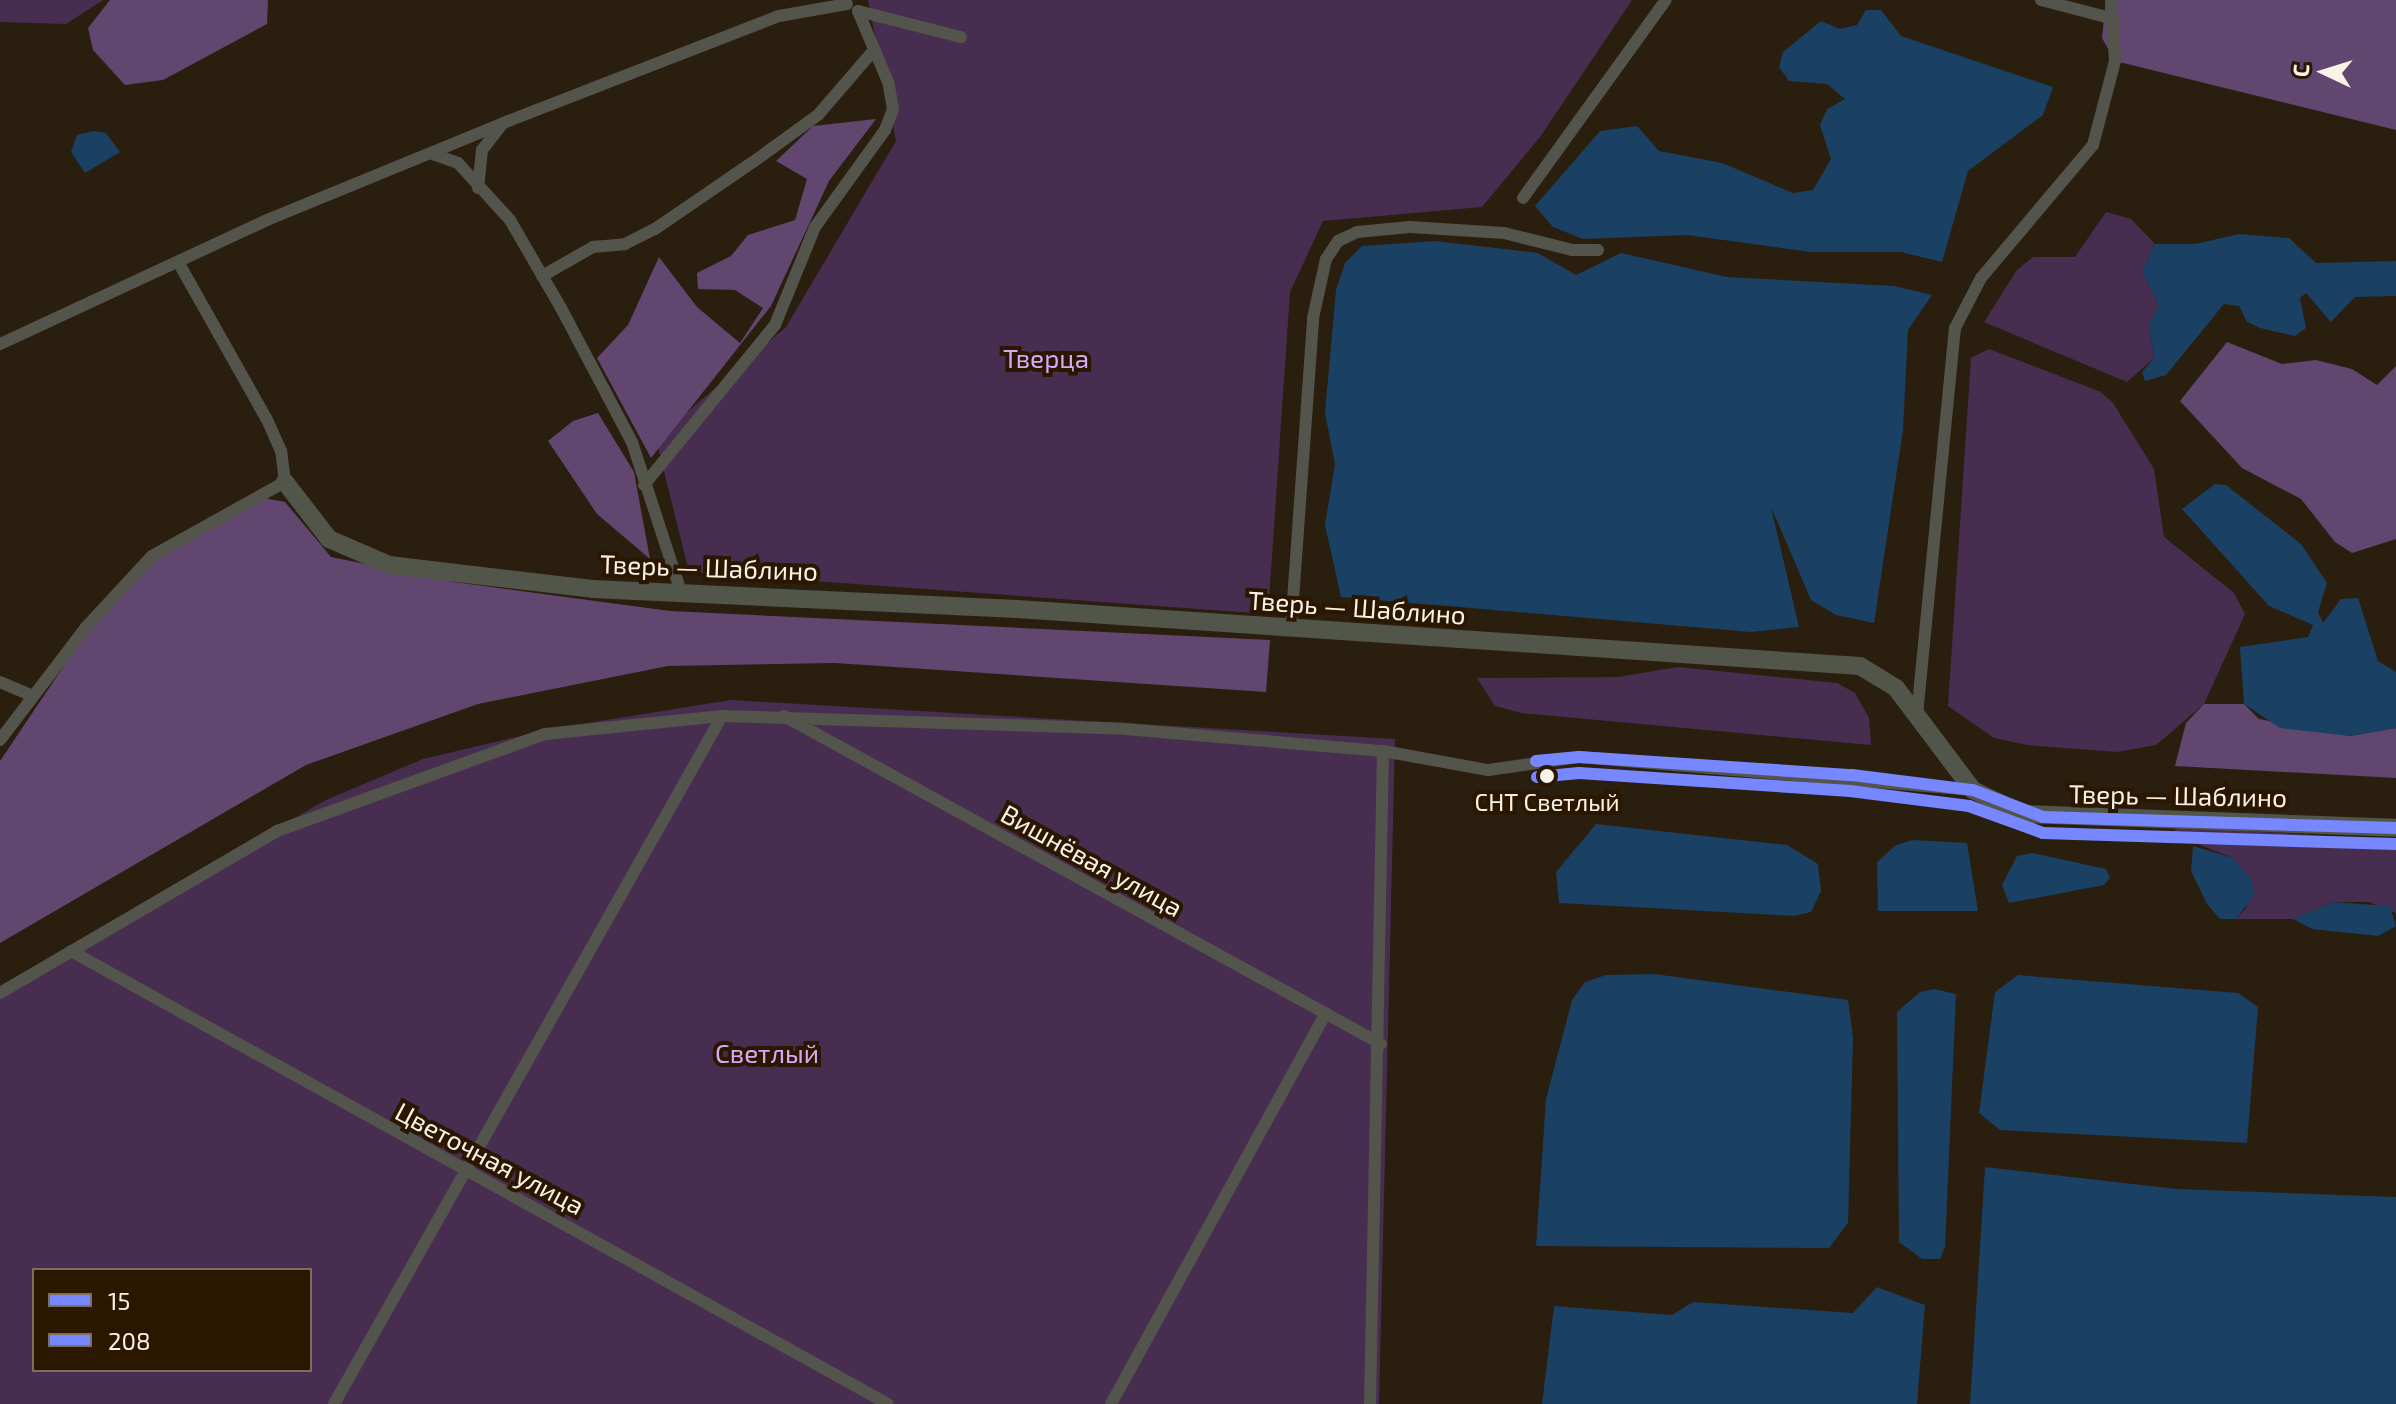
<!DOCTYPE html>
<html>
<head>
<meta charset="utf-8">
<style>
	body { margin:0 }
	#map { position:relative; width:2396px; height:1404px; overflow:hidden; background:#2a1e0e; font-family:"Exo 2",sans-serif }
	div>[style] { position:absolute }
	.green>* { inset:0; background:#472e51 }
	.forest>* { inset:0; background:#61466f }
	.water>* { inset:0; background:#1a4064 }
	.street>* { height:12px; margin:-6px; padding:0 6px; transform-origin:6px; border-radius:6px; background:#53544b }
	.secondary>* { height:18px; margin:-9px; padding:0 9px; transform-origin:9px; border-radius:9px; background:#52554a }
	.bus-1>* { height:12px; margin:-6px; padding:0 6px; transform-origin:6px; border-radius:6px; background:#7687ff }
	.bus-2>* { height:12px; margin:-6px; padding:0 6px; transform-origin:6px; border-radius:6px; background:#7687ff }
	.dots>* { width:22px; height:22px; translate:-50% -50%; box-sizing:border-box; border:4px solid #2b1600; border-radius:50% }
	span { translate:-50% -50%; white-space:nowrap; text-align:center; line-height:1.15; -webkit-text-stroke:8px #2b1600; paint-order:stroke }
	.bus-label { font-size:24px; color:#fbf2e7 }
	.park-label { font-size:26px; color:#d6a9f6 }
	.street-label { font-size:26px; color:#fbf2e7 }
	.legend { position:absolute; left:32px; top:1268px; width:280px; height:104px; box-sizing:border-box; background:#2b1600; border:2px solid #7e6e5c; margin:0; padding:10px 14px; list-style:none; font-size:24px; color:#fbf2e7 }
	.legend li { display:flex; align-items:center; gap:16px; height:40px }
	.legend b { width:40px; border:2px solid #7e6e5c }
	.north { position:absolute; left:2284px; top:32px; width:80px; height:80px; -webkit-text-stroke:6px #2b1600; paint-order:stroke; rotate:274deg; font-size:22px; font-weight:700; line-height:32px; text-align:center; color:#fbf2e7 }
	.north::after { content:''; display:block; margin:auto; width:28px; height:36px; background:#fbf2e7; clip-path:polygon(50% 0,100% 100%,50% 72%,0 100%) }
</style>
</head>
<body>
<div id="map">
	<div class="green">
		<div style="clip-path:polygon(0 0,103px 0,66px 24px,0 22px)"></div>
		<div style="clip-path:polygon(868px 0,1632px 0,1540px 137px,1482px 207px,1323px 221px,1290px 292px,1268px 614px,689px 572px,656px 439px,786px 327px,896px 141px)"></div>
		<div style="clip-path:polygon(2106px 212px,2131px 219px,2155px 244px,2142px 271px,2159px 305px,2149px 325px,2154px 358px,2127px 382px,1984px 322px,2017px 270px,2033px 257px,2075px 257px)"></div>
		<div style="clip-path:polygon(1989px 349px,2101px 392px,2113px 403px,2154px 469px,2164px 537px,2234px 593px,2245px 614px,2204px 704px,2156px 745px,2117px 752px,2027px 745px,1994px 738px,1948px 706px,1971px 358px)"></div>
		<div style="clip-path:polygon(1678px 667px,1837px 683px,1855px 693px,1869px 718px,1871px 745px,1521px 713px,1495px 706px,1477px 678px,1618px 677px)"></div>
		<div style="clip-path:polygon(evenodd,731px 700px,1395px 739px,1379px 1404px,0 1404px,0 986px,326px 800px,423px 759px,550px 729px,731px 700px,34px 1270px,310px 1270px,310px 1370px,34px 1370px,34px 1270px)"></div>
		<div style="clip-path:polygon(2180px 827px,2396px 840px,2396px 913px,2369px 902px,2333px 902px,2293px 919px,2236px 919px,2247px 907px,2233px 858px,2170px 833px)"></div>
	</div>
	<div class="forest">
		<div style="clip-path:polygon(110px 0,268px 0,267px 24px,163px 80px,125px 85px,93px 50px,88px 28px)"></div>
		<div style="clip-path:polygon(2106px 0,2396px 0,2396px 130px,2115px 61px,2102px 38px)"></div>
		<div style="clip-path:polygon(876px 119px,829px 181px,771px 306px,651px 458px,597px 358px,628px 325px,659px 257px,697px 307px,740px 343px,763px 308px,735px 290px,698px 289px,697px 273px,731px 256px,748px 235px,795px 220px,807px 179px,776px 161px,813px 126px)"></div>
		<div style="clip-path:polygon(2227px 342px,2282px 364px,2316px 360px,2352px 369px,2377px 385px,2396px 366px,2396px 539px,2352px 553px,2335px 542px,2301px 499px,2242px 468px,2180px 401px)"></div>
		<div style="clip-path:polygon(598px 413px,634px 472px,650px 559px,597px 514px,548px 441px,573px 421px)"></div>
		<div style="clip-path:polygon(264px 498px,285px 502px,331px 557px,454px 582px,670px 611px,1270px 640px,1266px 692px,835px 663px,668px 666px,478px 704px,306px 765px,0 943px,0 761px,82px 639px,149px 560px)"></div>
		<div style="clip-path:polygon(2204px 704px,2244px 704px,2259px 719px,2350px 736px,2396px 728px,2396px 778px,2175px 766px,2186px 723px)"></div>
	</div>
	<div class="water">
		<div style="clip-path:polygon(1866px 10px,1881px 10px,1901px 36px,2053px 87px,2043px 115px,1968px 171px,1942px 262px,1901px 252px,1811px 252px,1687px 235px,1583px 239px,1553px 227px,1535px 206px,1600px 131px,1637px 126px,1659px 151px,1722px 163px,1793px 193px,1813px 190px,1831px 159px,1820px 125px,1827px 109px,1845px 99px,1827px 84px,1789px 81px,1779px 67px,1783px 52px,1821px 21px,1840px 29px,1857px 25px)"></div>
		<div style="clip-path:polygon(94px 131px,106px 133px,120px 152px,85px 173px,71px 152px,77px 135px)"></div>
		<div style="clip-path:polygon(2239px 234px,2289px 238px,2316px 263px,2396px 261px,2396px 296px,2355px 297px,2331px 322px,2306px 293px,2300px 298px,2306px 328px,2295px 336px,2260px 328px,2247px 322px,2239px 306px,2224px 304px,2166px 375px,2145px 381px,2142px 372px,2154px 358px,2149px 324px,2159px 305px,2142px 271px,2155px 244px,2195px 244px)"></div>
		<div style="clip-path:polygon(1435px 241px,1538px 253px,1576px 275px,1621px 253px,1727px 277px,1894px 286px,1932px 295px,1908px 330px,1903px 430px,1874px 623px,1836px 615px,1811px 600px,1771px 507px,1799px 627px,1751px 632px,1341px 597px,1325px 525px,1335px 464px,1325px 413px,1336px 290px,1345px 263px,1362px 246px)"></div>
		<div style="clip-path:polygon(2215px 484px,2226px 485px,2301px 544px,2327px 583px,2318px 612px,2323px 623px,2341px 599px,2358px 598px,2378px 661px,2396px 672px,2396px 728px,2350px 736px,2280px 728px,2244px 704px,2240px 647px,2308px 637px,2313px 625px,2269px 606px,2182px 509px)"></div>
		<div style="clip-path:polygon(1596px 824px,1787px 845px,1818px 864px,1821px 891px,1811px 912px,1794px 916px,1559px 903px,1556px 872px)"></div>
		<div style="clip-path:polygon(1913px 840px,1967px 843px,1978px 911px,1878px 911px,1877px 862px,1896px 845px)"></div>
		<div style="clip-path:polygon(2193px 846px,2233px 858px,2251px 879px,2255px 894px,2236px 919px,2220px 919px,2207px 904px,2191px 871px)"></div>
		<div style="clip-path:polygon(2033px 853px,2106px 869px,2110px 878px,2104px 885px,2009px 903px,2002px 885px,2017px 856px)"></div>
		<div style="clip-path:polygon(2333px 902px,2390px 906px,2396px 926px,2378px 936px,2312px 929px,2293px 919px)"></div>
		<div style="clip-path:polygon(1654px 974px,1848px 1000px,1853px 1038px,1848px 1223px,1829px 1248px,1536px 1246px,1546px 1099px,1572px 1000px,1585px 982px,1606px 975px)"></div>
		<div style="clip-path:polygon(2018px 975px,2238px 993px,2258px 1007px,2247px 1143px,2000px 1130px,1979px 1113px,1995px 992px)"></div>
		<div style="clip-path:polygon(1934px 989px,1956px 994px,1945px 1247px,1940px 1259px,1922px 1259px,1899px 1242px,1897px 1012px,1920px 992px)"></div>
		<div style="clip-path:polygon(1985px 1167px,2177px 1189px,2396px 1197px,2396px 1404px,1970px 1404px)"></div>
		<div style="clip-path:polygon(1877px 1287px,1925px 1305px,1917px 1404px,1542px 1404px,1554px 1306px,1672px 1315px,1693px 1302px,1853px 1313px)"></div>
	</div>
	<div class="street">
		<div style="left:2041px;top:0;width:75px;rotate:14.6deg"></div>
		<div style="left:433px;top:154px;width:27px;rotate:20deg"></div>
		<div style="left:458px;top:163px;width:77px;rotate:47.6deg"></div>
		<div style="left:510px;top:220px;width:102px;rotate:59.9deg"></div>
		<div style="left:561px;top:308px;width:152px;rotate:62.1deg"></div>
		<div style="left:632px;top:442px;width:158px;rotate:71.9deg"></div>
		<div style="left:478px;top:188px;width:38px;rotate:-84deg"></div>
		<div style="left:482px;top:150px;width:34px;rotate:-52deg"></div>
		<div style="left:503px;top:123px;width:296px;rotate:-21.2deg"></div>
		<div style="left:779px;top:16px;width:69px;rotate:-10deg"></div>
		<div style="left:1523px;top:198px;width:244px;rotate:-54.2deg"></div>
		<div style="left:542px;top:276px;width:59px;rotate:-29.6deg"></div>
		<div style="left:593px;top:247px;width:32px;rotate:-5deg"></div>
		<div style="left:625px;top:244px;width:34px;rotate:-27deg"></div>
		<div style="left:655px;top:229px;width:119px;rotate:-34.4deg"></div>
		<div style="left:753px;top:162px;width:80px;rotate:-35.9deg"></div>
		<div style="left:818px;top:115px;width:86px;rotate:-49.3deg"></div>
		<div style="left:0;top:344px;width:294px;rotate:-24.9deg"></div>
		<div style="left:267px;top:220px;width:255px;rotate:-22.3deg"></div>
		<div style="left:644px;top:485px;width:207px;rotate:-50.7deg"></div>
		<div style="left:775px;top:325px;width:106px;rotate:-67.8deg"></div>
		<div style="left:815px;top:227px;width:120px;rotate:-54.2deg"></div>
		<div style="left:885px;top:130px;width:22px;rotate:-69deg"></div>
		<div style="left:893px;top:109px;width:27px;rotate:-100deg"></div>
		<div style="left:888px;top:82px;width:77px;rotate:-112.9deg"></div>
		<div style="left:858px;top:11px;width:106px;rotate:14.2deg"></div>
		<div style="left:1291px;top:628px;width:311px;rotate:-85.9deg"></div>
		<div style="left:1313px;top:318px;width:60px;rotate:-77.6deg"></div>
		<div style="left:1326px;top:259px;width:22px;rotate:-56deg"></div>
		<div style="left:1338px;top:241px;width:21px;rotate:-25deg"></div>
		<div style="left:1357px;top:232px;width:53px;rotate:-5.4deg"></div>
		<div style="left:1410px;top:227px;width:94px;rotate:3.7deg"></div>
		<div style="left:1504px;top:233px;width:70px;rotate:14deg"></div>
		<div style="left:1572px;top:250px;width:26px"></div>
		<div style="left:0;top:682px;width:33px;rotate:23deg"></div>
		<div style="left:1917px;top:715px;width:389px;rotate:-84.4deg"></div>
		<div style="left:1955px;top:328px;width:56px;rotate:-62.5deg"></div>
		<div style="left:1981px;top:278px;width:174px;rotate:-49.9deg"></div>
		<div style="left:2093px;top:145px;width:87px;rotate:-75.3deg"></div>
		<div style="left:2115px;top:61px;width:61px;rotate:-93.8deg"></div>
		<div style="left:784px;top:716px;width:681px;rotate:28.78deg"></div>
		<div style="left:0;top:740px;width:142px;rotate:-52.7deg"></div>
		<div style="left:86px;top:627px;width:97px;rotate:-47.1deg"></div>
		<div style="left:152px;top:556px;width:152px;rotate:-29.1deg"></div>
		<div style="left:285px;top:482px;width:31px;rotate:-97deg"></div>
		<div style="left:281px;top:451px;width:36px;rotate:-114deg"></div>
		<div style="left:266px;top:418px;width:179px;rotate:-119.4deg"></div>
		<div style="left:71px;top:951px;width:934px;rotate:29.01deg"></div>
		<div style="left:0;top:993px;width:321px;rotate:-30.3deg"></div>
		<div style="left:277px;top:831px;width:285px;rotate:-19.9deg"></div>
		<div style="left:545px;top:734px;width:178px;rotate:-5.8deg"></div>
		<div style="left:334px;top:1404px;width:790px;rotate:-60.58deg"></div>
		<div style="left:722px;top:716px;width:403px;rotate:1.8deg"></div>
		<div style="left:1125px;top:729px;width:259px;rotate:4.9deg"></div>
		<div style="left:1383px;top:751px;width:107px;rotate:10.3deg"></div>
		<div style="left:1488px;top:770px;width:92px;rotate:-8.1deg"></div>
		<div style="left:1579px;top:757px;width:395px;rotate:4.8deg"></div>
		<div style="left:1111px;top:1404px;width:446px;rotate:-61.2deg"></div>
		<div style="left:1370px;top:1404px;width:653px;rotate:-88.86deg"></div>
	</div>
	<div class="secondary">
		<div style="left:285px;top:482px;width:72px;rotate:52.3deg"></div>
		<div style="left:329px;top:539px;width:65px;rotate:23.4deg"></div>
		<div style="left:389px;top:565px;width:205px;rotate:6.7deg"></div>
		<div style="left:593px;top:589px;width:424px;rotate:2.7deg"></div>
		<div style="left:1017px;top:609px;width:845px;rotate:3.87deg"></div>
		<div style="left:1860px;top:666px;width:42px;rotate:31.4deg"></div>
		<div style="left:1896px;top:688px;width:128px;rotate:53deg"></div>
		<div style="left:1973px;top:790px;width:55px;rotate:25.6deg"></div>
		<div style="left:2023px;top:814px;width:373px;rotate:2.1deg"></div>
	</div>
	<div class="bus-1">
		<div style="left:1536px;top:761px;width:43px;rotate:-5.3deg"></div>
		<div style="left:1579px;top:757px;width:274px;rotate:3.8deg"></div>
		<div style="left:1852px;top:775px;width:122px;rotate:7.1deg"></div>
		<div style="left:1973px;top:790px;width:75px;rotate:21.1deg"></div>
		<div style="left:2043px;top:817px;width:353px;rotate:1.8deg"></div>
	</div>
	<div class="bus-2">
		<div style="left:1537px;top:777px;width:42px;rotate:-5.4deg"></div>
		<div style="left:1579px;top:773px;width:272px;rotate:3.8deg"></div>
		<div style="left:1850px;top:791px;width:120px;rotate:7.2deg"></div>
		<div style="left:1969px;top:806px;width:79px;rotate:20deg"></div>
		<div style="left:2043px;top:833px;width:353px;rotate:1.8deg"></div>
	</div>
	<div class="dots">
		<div style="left:1547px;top:776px;background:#fbf2e7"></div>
	</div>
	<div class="bus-label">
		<span style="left:1547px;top:802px">СНТ Светлый</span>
	</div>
	<div class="park-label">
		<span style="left:1046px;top:358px">Тверца</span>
		<span style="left:767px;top:1053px">Светлый</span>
	</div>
	<div class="street-label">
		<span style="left:709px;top:567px;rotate:2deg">Тверь — Шаблино</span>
		<span style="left:1357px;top:607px;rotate:4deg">Тверь — Шаблино</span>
		<span style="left:2178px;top:795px;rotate:1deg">Тверь — Шаблино</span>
		<span style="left:1092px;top:860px;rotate:29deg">Вишнёвая улица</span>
		<span style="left:490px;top:1158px;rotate:28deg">Цветочная улица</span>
	</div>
	<ul class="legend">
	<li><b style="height:10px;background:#7687ff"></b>15</li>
	<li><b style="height:10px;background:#7687ff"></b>208</li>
	</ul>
	<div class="north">С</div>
</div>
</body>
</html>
